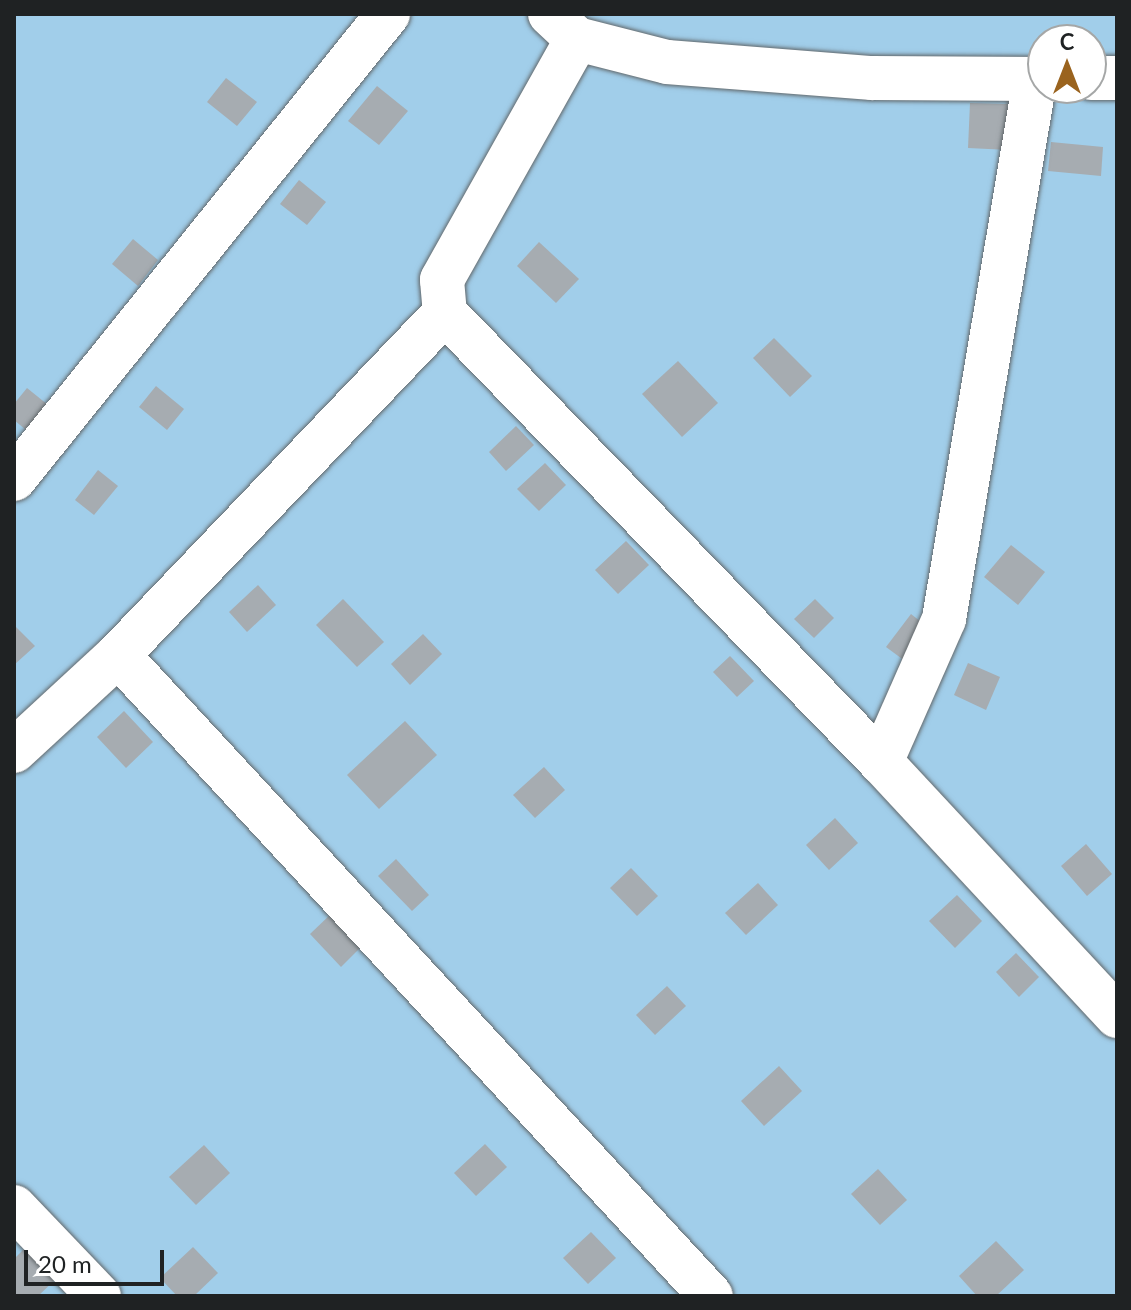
<!DOCTYPE html>
<html>
<head>
<meta charset="utf-8">
<style>
	body { margin:0 }
	#map { position:relative; width:1131px; height:1310px; overflow:hidden; background:#d9e0e4; font-family:Lato,sans-serif }
	div>[style] { position:absolute }
	.green>* { inset:0; background:#a1ceea }
	.building>* { inset:0; background:#a6acb1 }
	.roads { filter:drop-shadow(0 0 2px #62686b) drop-shadow(0 0 2px #62686b) }
	.minor>* { height:44px; margin:-22px; padding:0 22px; transform-origin:22px; border-radius:22px; background:#fff }
	span { translate:-50% -50%; white-space:nowrap; text-align:center; line-height:1.15; -webkit-text-stroke:6px #fff; paint-order:stroke }
	.frame { position:absolute; inset:0; border:16px solid #1f2223; pointer-events:none }
	.north { position:absolute; left:1027px; top:24px; width:80px; height:80px; box-sizing:border-box; background:#fff; border:2px solid #a5a7a7; border-radius:50%; rotate:0deg; font-size:22px; font-weight:700; line-height:32px; text-align:center; color:#1f2223 }
	.north::after { content:''; display:block; margin:auto; width:28px; height:36px; background:#9a631e; clip-path:polygon(50% 0,100% 100%,50% 72%,0 100%) }
	.scale { position:absolute; left:24px; top:1250px; width:140px; height:36px; box-sizing:border-box; border:4px solid #1f2223; border-top:0; padding-left:10px; font-size:24px; line-height:28px; white-space:nowrap; color:#1f2223; -webkit-text-stroke:6px #fff; paint-order:stroke }
</style>
</head>
<body>
<div id="map">
	<div class="green">
		<div style="clip-path:polygon(evenodd,14px 14px,1117px 14px,1117px 1296px,14px 1296px,14px 14px,1043px 40px,1091px 40px,1091px 88px,1043px 88px,1043px 40px)"></div>
	</div>
	<div class="building">
		<div style="clip-path:polygon(226px 78px,257px 102px,237px 126px,207px 102px)"></div>
		<div style="clip-path:polygon(377px 86px,408px 111px,379px 145px,348px 121px)"></div>
		<div style="clip-path:polygon(970px 103px,1010px 104px,1009px 150px,968px 148px)"></div>
		<div style="clip-path:polygon(1051px 142px,1103px 147px,1101px 176px,1048px 171px)"></div>
		<div style="clip-path:polygon(299px 180px,326px 202px,307px 225px,280px 204px)"></div>
		<div style="clip-path:polygon(133px 239px,158px 260px,138px 286px,112px 264px)"></div>
		<div style="clip-path:polygon(539px 242px,579px 279px,556px 303px,517px 266px)"></div>
		<div style="clip-path:polygon(774px 338px,812px 376px,790px 397px,753px 358px)"></div>
		<div style="clip-path:polygon(678px 361px,718px 403px,682px 437px,642px 394px)"></div>
		<div style="clip-path:polygon(156px 386px,184px 409px,167px 430px,139px 407px)"></div>
		<div style="clip-path:polygon(27px 388px,58px 413px,37px 439px,14px 420px,14px 404px)"></div>
		<div style="clip-path:polygon(516px 426px,534px 445px,506px 471px,489px 452px)"></div>
		<div style="clip-path:polygon(545px 463px,566px 485px,539px 511px,517px 489px)"></div>
		<div style="clip-path:polygon(98px 470px,118px 486px,94px 515px,75px 500px)"></div>
		<div style="clip-path:polygon(626px 541px,649px 565px,618px 594px,595px 570px)"></div>
		<div style="clip-path:polygon(1011px 545px,1045px 572px,1018px 605px,984px 577px)"></div>
		<div style="clip-path:polygon(258px 585px,276px 605px,247px 632px,229px 612px)"></div>
		<div style="clip-path:polygon(343px 599px,384px 642px,357px 667px,316px 625px)"></div>
		<div style="clip-path:polygon(815px 599px,834px 618px,814px 638px,794px 619px)"></div>
		<div style="clip-path:polygon(911px 614px,930px 629px,905px 661px,886px 647px)"></div>
		<div style="clip-path:polygon(14px 625px,35px 646px,14px 665px)"></div>
		<div style="clip-path:polygon(423px 634px,442px 654px,410px 685px,391px 664px)"></div>
		<div style="clip-path:polygon(730px 656px,754px 681px,737px 697px,713px 672px)"></div>
		<div style="clip-path:polygon(968px 663px,1000px 677px,986px 710px,954px 695px)"></div>
		<div style="clip-path:polygon(124px 711px,153px 742px,126px 768px,97px 737px)"></div>
		<div style="clip-path:polygon(405px 721px,437px 755px,379px 809px,347px 775px)"></div>
		<div style="clip-path:polygon(544px 767px,565px 790px,535px 818px,513px 795px)"></div>
		<div style="clip-path:polygon(835px 818px,858px 843px,829px 870px,806px 845px)"></div>
		<div style="clip-path:polygon(1086px 844px,1112px 874px,1087px 896px,1061px 866px)"></div>
		<div style="clip-path:polygon(396px 859px,429px 895px,412px 911px,378px 876px)"></div>
		<div style="clip-path:polygon(631px 868px,658px 896px,637px 916px,610px 888px)"></div>
		<div style="clip-path:polygon(758px 883px,778px 905px,746px 935px,725px 913px)"></div>
		<div style="clip-path:polygon(957px 895px,982px 921px,955px 948px,929px 921px)"></div>
		<div style="clip-path:polygon(333px 912px,364px 944px,341px 967px,310px 934px)"></div>
		<div style="clip-path:polygon(1016px 953px,1039px 977px,1019px 997px,996px 972px)"></div>
		<div style="clip-path:polygon(667px 986px,686px 1006px,655px 1035px,636px 1015px)"></div>
		<div style="clip-path:polygon(779px 1066px,802px 1091px,764px 1126px,741px 1101px)"></div>
		<div style="clip-path:polygon(485px 1144px,507px 1167px,476px 1196px,454px 1173px)"></div>
		<div style="clip-path:polygon(204px 1145px,230px 1173px,196px 1205px,169px 1177px)"></div>
		<div style="clip-path:polygon(878px 1169px,907px 1200px,880px 1225px,851px 1194px)"></div>
		<div style="clip-path:polygon(591px 1232px,616px 1258px,588px 1284px,563px 1258px)"></div>
		<div style="clip-path:polygon(996px 1241px,1024px 1270px,996px 1296px,977px 1296px,959px 1276px)"></div>
		<div style="clip-path:polygon(26px 1247px,56px 1279px,38px 1296px,14px 1296px,14px 1259px)"></div>
		<div style="clip-path:polygon(193px 1247px,218px 1273px,194px 1296px,177px 1296px,160px 1278px)"></div>
	</div>
	<div class="roads">
		<div class="minor">
			<div style="left:550px;top:14px;width:37px;rotate:43deg"></div>
			<div style="left:577px;top:39px;width:276px;rotate:119.3deg"></div>
			<div style="left:442px;top:280px;width:33px;rotate:85deg"></div>
			<div style="left:445px;top:313px;width:626px;rotate:45.84deg"></div>
			<div style="left:881px;top:762px;width:347px;rotate:47.1deg"></div>
			<div style="left:577px;top:39px;width:93px;rotate:14.3deg"></div>
			<div style="left:667px;top:62px;width:206px;rotate:4.5deg"></div>
			<div style="left:872px;top:78px;width:171px;rotate:0.3deg"></div>
			<div style="left:1091px;top:78px;width:26px"></div>
			<div style="left:14px;top:479px;width:597px;rotate:-51.19deg"></div>
			<div style="left:118px;top:655px;width:873px;rotate:47.23deg"></div>
			<div style="left:14px;top:751px;width:142px;rotate:-42.7deg"></div>
			<div style="left:118px;top:655px;width:473px;rotate:-46.3deg"></div>
			<div style="left:881px;top:762px;width:156px;rotate:-66.2deg"></div>
			<div style="left:944px;top:619px;width:548px;rotate:-80.43deg"></div>
			<div style="left:14px;top:1207px;width:123px;rotate:46.3deg"></div>
		</div>
	</div>
	<div class="frame"></div>
	<div class="north">С</div>
	<div class="scale">20 m</div>
</div>
</body>
</html>
